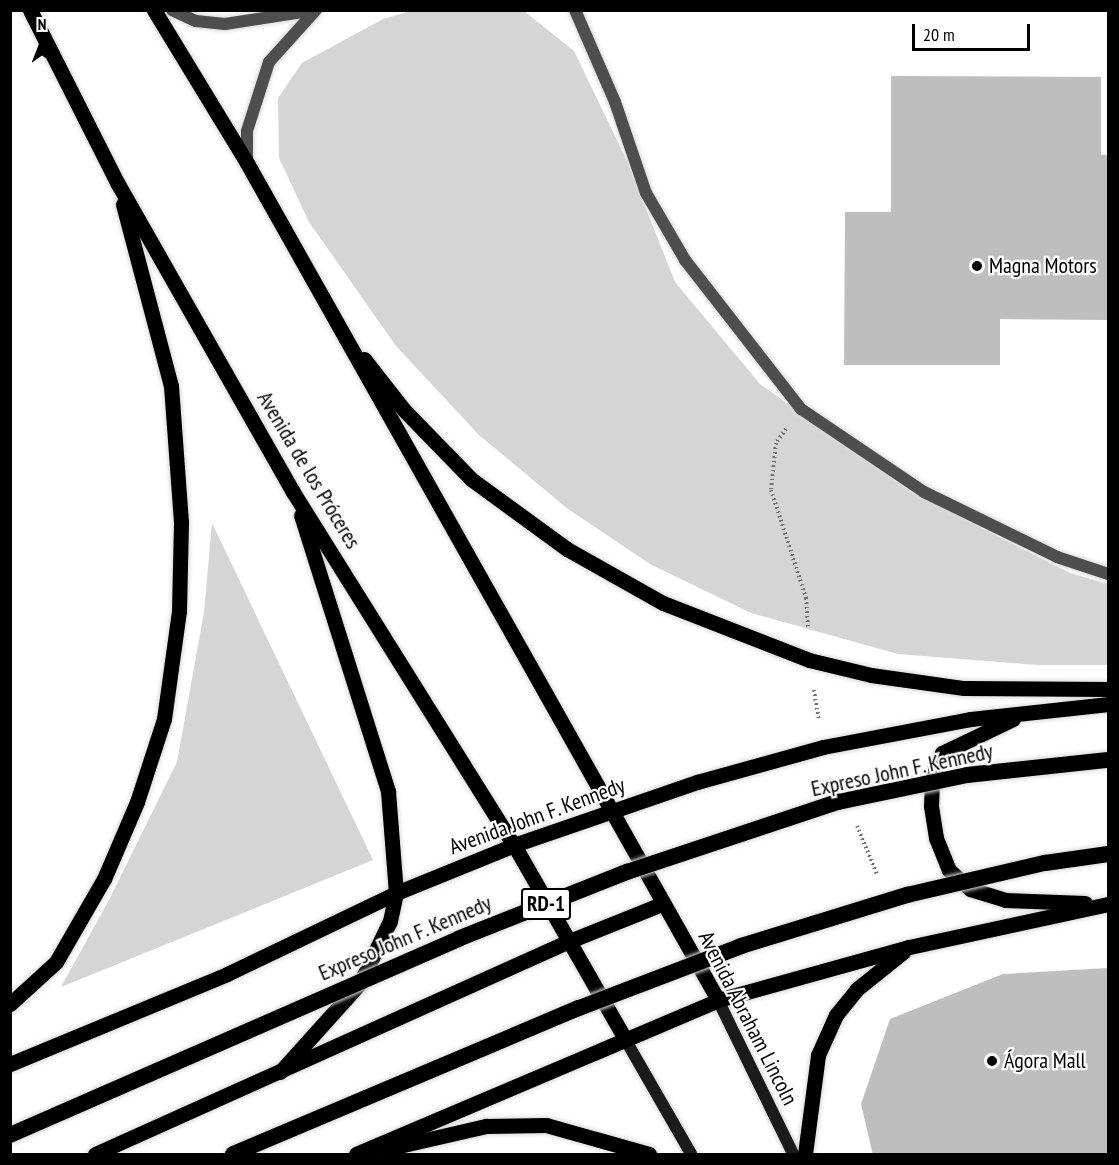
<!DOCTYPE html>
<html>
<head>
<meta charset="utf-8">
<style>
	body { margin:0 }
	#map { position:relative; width:1119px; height:1165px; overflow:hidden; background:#fff; font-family:"PT Sans Narrow",sans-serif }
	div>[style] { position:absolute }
	.green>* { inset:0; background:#d5d5d5 }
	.building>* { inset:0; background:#bebebe }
	.path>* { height:4px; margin-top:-2px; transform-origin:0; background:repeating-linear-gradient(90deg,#707070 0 1.5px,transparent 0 4.5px) }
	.roads { filter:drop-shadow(0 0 2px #dbdbdb) drop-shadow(0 0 2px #dbdbdb) }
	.minor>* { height:12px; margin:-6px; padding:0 6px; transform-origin:6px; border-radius:6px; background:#4e4e4e }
	.secondary>* { height:12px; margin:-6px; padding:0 6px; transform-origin:6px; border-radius:6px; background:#1b1b1b }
	.primary>* { height:15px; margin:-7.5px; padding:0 7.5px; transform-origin:7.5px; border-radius:7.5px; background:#000 }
	.bridges { filter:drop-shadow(0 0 2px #dbdbdb) drop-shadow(0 0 2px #dbdbdb) }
	.trunk-bridge>* { height:16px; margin:-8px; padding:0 8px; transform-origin:8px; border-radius:8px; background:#000 }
	.dots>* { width:16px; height:16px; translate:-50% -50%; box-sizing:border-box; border:3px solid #fff; border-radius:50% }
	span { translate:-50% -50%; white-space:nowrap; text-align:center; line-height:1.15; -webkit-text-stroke:4.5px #fff; paint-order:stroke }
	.shield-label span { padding:2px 4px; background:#fff; border:2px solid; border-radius:4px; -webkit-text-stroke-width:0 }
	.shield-label { font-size:21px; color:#000; font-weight:700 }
	.poi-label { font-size:22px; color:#000 }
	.left { translate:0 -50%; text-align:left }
	.street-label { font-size:22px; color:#000 }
	.frame { position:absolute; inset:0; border:12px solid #000; pointer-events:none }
	.north { position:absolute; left:12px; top:12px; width:60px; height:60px; -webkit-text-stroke:4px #fff; paint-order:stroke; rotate:0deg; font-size:16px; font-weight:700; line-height:24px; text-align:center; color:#000 }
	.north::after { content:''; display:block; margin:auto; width:21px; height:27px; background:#000; clip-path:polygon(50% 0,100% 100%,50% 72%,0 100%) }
	.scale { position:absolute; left:912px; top:24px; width:118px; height:27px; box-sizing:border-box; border:3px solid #000; border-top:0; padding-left:8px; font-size:18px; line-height:21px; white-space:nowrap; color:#000; -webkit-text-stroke:4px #fff; paint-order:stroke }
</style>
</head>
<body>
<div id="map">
	<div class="green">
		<div style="clip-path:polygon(411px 11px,524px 11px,574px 51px,627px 161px,675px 282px,760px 384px,911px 492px,1070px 573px,1108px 584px,1108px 665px,1038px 665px,898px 654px,751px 613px,650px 564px,568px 509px,479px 435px,396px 346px,309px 222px,279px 158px,278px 98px,302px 63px,383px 19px)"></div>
		<div style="clip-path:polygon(212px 523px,373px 860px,61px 987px,110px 898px,177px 762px,204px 612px)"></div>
	</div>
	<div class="building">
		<div style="clip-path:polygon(891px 76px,1101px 77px,1101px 155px,1108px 155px,1108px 320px,1000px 319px,1000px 365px,844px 365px,845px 212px,891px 212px)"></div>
		<div style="clip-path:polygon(1108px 968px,1108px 1155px,873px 1155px,861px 1104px,890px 1019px,1003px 974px)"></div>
	</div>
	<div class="path">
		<div style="left:786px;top:429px;width:17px;rotate:126deg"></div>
		<div style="left:776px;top:443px;width:47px;rotate:96.1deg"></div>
		<div style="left:771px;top:490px;width:114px;rotate:72deg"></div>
		<div style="left:806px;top:598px;width:30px;rotate:86deg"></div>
		<div style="left:814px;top:690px;width:31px;rotate:81deg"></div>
		<div style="left:857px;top:826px;width:52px;rotate:67.4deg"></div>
	</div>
	<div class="roads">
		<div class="minor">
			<div style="left:172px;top:10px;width:26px;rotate:25deg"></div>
			<div style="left:196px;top:21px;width:29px;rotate:6deg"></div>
			<div style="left:225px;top:24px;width:91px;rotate:-8.8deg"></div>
			<div style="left:575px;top:10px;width:100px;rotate:66.5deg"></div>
			<div style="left:615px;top:102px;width:96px;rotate:71.2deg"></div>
			<div style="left:646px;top:193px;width:78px;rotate:59.8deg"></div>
			<div style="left:685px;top:260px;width:189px;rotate:52.1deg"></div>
			<div style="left:801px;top:409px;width:148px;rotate:34deg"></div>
			<div style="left:924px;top:492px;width:148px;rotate:26deg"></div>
			<div style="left:1057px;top:557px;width:54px;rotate:18.4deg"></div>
			<div style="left:247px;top:163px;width:32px;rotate:-90deg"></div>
			<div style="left:247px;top:131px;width:72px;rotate:-72.3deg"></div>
			<div style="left:269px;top:62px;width:70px;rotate:-47.9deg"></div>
		</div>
		<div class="secondary">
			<div style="left:718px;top:1000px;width:171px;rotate:64deg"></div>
			<div style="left:625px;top:1039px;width:133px;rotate:60.1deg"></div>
		</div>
		<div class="primary">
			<div style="left:30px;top:10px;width:195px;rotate:63.2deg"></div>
			<div style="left:118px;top:184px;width:354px;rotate:60.4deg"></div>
			<div style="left:293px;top:492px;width:416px;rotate:58deg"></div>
			<div style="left:514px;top:845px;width:224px;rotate:60.2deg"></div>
			<div style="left:154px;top:10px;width:179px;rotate:58.7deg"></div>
			<div style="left:247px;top:163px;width:960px;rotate:60.63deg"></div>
			<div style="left:364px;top:359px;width:65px;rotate:51.9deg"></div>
			<div style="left:404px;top:410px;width:96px;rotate:45.8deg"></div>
			<div style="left:471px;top:479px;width:119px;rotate:36.1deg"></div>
			<div style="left:567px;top:549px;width:110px;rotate:29.4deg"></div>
			<div style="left:663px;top:603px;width:157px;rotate:21.3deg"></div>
			<div style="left:809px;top:660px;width:64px;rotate:13.6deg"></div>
			<div style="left:871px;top:675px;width:94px;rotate:8deg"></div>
			<div style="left:964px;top:688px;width:144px;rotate:0.4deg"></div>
			<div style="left:1013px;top:719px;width:79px;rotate:154.4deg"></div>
			<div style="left:942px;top:753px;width:28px;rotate:111deg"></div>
			<div style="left:932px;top:779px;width:27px;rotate:92deg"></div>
			<div style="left:931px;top:806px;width:32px;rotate:81deg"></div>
			<div style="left:936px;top:838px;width:35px;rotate:68deg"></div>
			<div style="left:949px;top:870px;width:28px;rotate:42deg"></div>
			<div style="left:970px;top:889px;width:37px;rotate:17deg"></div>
			<div style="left:1005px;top:900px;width:80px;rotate:2.1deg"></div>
			<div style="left:10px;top:1004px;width:62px;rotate:-42.4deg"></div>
			<div style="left:56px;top:962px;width:96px;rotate:-60deg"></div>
			<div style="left:104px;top:879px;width:84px;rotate:-66.8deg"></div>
			<div style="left:137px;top:802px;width:87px;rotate:-72deg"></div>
			<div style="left:164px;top:719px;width:109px;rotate:-82.1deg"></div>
			<div style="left:179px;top:611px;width:89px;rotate:-88.7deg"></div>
			<div style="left:181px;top:522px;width:136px;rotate:-94.2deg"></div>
			<div style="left:171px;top:386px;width:188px;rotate:-104.8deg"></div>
			<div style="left:10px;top:1064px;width:235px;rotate:-22.5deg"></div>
			<div style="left:227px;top:974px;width:187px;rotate:-25.6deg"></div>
			<div style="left:396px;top:893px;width:127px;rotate:-22.1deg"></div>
			<div style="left:514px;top:845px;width:194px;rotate:-19deg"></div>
			<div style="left:697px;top:782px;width:131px;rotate:-15.5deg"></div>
			<div style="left:823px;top:747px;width:151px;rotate:-10.7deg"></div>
			<div style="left:971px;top:719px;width:138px;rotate:-6.2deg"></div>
			<div style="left:280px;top:1072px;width:120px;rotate:-48deg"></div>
			<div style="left:360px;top:983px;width:69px;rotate:-64.2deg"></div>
			<div style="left:390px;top:921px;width:29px;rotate:-78deg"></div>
			<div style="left:396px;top:893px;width:102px;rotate:-94.5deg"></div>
			<div style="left:388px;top:791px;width:289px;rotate:-107.5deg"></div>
			<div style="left:386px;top:1149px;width:103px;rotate:-13deg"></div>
			<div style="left:486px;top:1126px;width:60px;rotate:-1deg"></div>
			<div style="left:546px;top:1125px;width:107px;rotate:15.7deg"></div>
			<div style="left:95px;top:1154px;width:517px;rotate:-24.19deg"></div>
			<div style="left:567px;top:942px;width:102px;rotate:-21.8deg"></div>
			<div style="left:356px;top:1154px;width:393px;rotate:-23deg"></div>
			<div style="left:718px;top:1000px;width:198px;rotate:-15.5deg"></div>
			<div style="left:909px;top:947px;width:204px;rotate:-12.2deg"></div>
			<div style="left:805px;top:1154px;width:100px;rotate:-82.5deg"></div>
			<div style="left:818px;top:1055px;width:44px;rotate:-65.8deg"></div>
			<div style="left:836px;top:1015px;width:33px;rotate:-51deg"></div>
			<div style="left:857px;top:989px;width:59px;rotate:-38.8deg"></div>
		</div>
	</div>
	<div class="bridges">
		<div class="trunk-bridge">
			<div style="left:10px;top:1135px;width:491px;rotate:-23.6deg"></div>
			<div style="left:460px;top:938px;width:180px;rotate:-21.6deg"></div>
			<div style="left:627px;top:872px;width:222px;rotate:-18.4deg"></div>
			<div style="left:838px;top:802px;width:132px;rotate:-11.8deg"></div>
			<div style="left:967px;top:775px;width:142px;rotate:-6.1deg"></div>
			<div style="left:233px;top:1154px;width:376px;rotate:-22.9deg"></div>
			<div style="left:579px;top:1008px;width:173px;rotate:-20.9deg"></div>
			<div style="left:741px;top:946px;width:174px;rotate:-17.1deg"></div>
			<div style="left:907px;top:895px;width:142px;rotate:-13.1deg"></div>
			<div style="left:1045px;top:863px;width:64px;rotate:-8.1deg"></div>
		</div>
	</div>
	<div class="dots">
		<div style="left:977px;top:266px;background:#000"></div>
		<div style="left:992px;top:1061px;background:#000"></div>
	</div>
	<div class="shield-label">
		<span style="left:546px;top:904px">RD-1</span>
	</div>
	<div class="poi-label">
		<span class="left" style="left:989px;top:266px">Magna Motors</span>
		<span class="left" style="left:1004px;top:1061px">Ágora Mall</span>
	</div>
	<div class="street-label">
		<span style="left:309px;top:470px;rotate:59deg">Avenida de los Próceres</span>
		<span style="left:902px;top:770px;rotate:-12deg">Expreso John F. Kennedy</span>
		<span style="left:537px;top:816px;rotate:-20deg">Avenida John F. Kennedy</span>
		<span style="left:405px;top:938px;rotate:-23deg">Expreso John F. Kennedy</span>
		<span style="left:748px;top:1018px;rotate:63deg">Avenida Abraham Lincoln</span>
	</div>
	<div class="frame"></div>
	<div class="north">N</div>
	<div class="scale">20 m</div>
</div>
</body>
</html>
